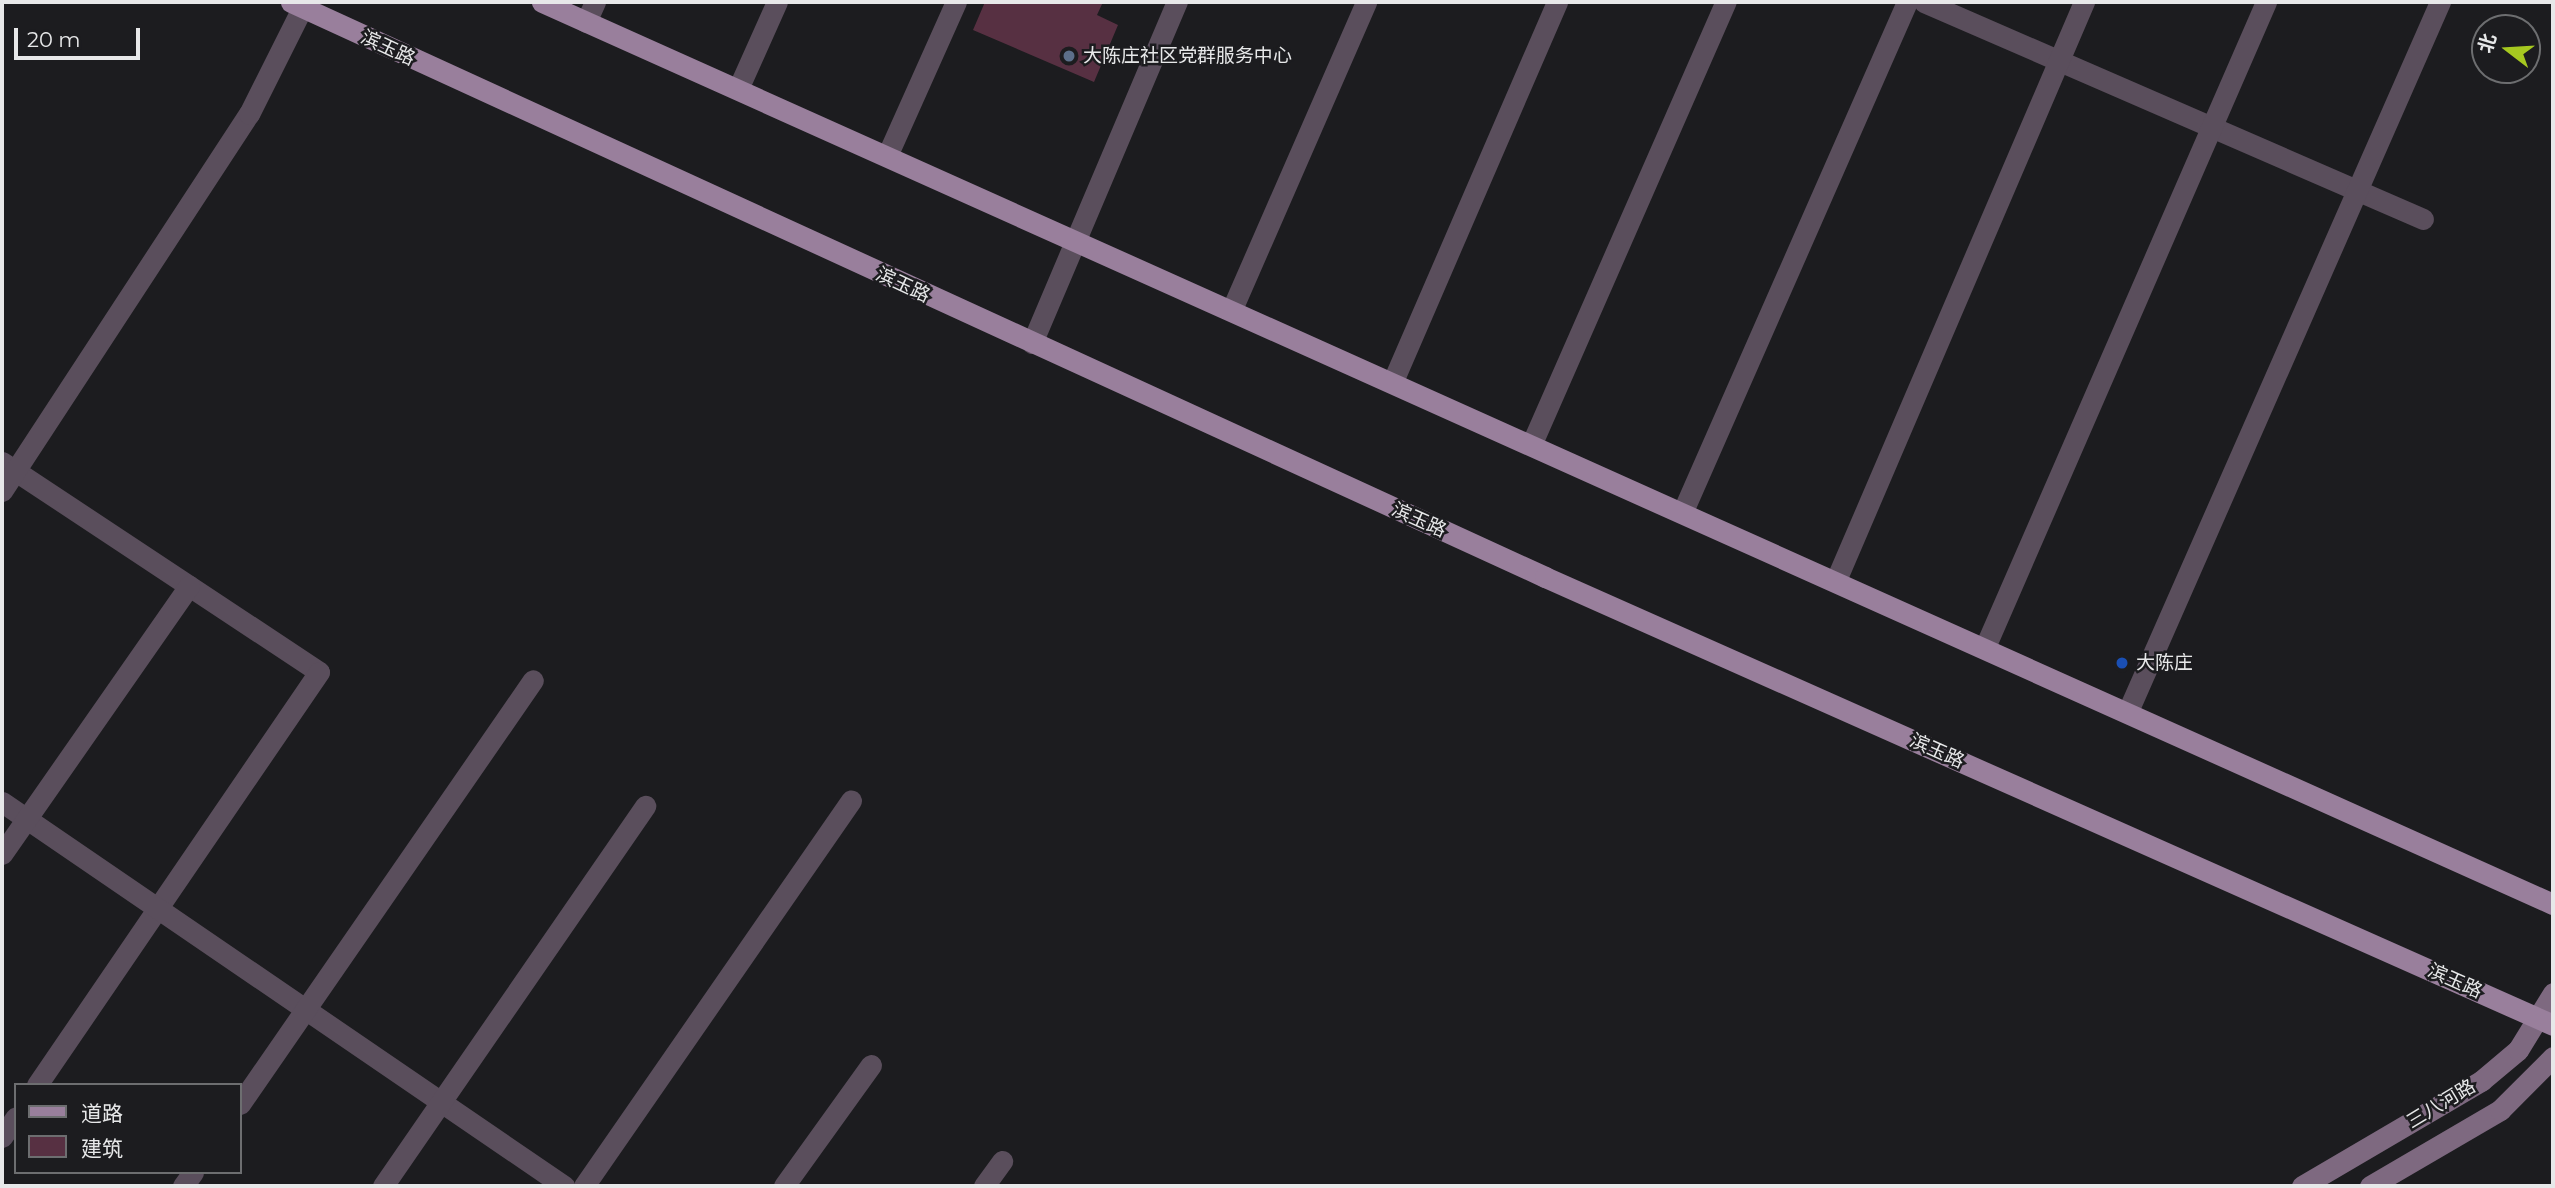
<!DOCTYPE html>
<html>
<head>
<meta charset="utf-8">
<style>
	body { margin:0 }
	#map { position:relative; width:2555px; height:1188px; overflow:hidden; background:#1c1c1f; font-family:Montserrat,"Noto Sans SC",sans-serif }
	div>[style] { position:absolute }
	.building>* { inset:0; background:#573042 }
	.street>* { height:21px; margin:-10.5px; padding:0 10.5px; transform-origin:10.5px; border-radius:10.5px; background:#5a4e5c }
	.secondary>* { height:21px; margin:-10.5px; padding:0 10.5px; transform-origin:10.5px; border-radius:10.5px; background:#7e6980 }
	.primary>* { height:21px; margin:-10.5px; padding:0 10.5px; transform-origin:10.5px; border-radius:10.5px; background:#997f9c }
	.dots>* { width:19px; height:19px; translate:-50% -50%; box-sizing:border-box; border:4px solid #1c1c1f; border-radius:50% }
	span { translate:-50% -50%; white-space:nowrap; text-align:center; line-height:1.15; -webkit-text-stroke:5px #1c1c1f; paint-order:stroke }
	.street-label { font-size:19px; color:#e7e8e9 }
	.poi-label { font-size:19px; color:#e7e8e9 }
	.left { translate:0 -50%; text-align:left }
	.frame { position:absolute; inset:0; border:4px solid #e7e8e9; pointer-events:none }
	.legend { position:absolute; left:14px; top:1083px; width:228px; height:91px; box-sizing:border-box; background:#1c1c1f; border:2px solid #6d6e70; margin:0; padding:9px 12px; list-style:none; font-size:21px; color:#e7e8e9 }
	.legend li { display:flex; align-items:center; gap:14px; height:35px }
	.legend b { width:35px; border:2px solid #6d6e70 }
	.north { position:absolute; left:2471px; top:14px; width:70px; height:70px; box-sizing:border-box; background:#1c1c1f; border:2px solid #6d6e70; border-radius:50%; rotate:287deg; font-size:19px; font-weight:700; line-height:28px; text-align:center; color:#e7e8e9 }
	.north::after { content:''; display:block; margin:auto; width:24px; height:32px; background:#a6c820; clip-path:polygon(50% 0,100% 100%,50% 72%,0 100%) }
	.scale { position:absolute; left:14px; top:28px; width:126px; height:32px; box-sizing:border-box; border:4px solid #e7e8e9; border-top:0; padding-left:9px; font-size:21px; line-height:24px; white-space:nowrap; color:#e7e8e9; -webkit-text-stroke:5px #1c1c1f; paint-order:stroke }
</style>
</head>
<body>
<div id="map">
	<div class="building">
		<div style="clip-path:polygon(985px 2px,1103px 2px,1097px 15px,1118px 25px,1094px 82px,973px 30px)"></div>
	</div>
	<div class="street">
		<div style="left:1924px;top:2px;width:544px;rotate:23.5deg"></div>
		<div style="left:586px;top:22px;width:22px;rotate:-66deg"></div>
		<div style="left:738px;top:89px;width:95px;rotate:-65.9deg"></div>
		<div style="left:887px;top:156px;width:169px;rotate:-65.9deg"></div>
		<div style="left:1232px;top:309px;width:335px;rotate:-66.4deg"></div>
		<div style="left:1032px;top:343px;width:371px;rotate:-67deg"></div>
		<div style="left:1393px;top:381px;width:413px;rotate:-66.6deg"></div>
		<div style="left:1532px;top:443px;width:482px;rotate:-66.3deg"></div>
		<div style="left:2px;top:462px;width:380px;rotate:33.5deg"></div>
		<div style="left:319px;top:672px;width:500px;rotate:124.33deg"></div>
		<div style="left:2px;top:491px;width:451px;rotate:-56.8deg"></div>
		<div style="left:249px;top:114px;width:125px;rotate:-63.4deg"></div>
		<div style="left:1683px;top:511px;width:556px;rotate:-66.25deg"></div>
		<div style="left:1836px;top:580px;width:629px;rotate:-66.78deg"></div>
		<div style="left:1985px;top:647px;width:704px;rotate:-66.46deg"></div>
		<div style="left:2128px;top:711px;width:775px;rotate:-66.25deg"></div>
		<div style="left:2px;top:802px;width:681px;rotate:34.34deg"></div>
		<div style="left:2px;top:854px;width:327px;rotate:-55.1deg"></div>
		<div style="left:240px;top:1104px;width:515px;rotate:-55.35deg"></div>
		<div style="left:2px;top:1137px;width:24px;rotate:-55deg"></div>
		<div style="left:183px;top:1186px;width:17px;rotate:-54deg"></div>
		<div style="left:383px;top:1186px;width:462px;rotate:-55.4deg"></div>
		<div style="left:584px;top:1186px;width:469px;rotate:-55.3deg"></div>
		<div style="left:784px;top:1186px;width:149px;rotate:-54.3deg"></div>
		<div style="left:984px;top:1186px;width:31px;rotate:-54deg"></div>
	</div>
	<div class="secondary">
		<div style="left:2302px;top:1186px;width:208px;rotate:-30.4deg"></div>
		<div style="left:2481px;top:1081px;width:48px;rotate:-40deg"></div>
		<div style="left:2518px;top:1050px;width:67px;rotate:-58.4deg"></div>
		<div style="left:2370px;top:1186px;width:151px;rotate:-30.3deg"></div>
		<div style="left:2500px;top:1110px;width:75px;rotate:-45deg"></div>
	</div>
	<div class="primary">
		<div style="left:291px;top:2px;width:1380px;rotate:24.63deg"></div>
		<div style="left:1545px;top:577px;width:1103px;rotate:23.96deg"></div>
		<div style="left:542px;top:2px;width:2204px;rotate:24.16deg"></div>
	</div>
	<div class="dots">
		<div style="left:1069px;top:56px;background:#5c6f8a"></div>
		<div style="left:2122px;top:663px;background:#1a4fb4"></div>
	</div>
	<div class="street-label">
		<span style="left:388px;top:48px;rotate:25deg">滨玉路</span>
		<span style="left:903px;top:285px;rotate:25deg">滨玉路</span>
		<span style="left:1419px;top:520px;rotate:24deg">滨玉路</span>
		<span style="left:1937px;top:751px;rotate:24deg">滨玉路</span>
		<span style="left:2455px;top:981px;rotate:24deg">滨玉路</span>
		<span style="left:2441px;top:1104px;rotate:-31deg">三八河路</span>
	</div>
	<div class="poi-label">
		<span class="left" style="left:1083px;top:56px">大陈庄社区党群服务中心</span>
		<span class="left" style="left:2136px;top:663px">大陈庄</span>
	</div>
	<div class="frame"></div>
	<ul class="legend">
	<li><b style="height:9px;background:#997f9c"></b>道路</li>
	<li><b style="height:19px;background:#573042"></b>建筑</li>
	</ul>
	<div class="north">北</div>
	<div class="scale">20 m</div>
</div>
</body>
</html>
